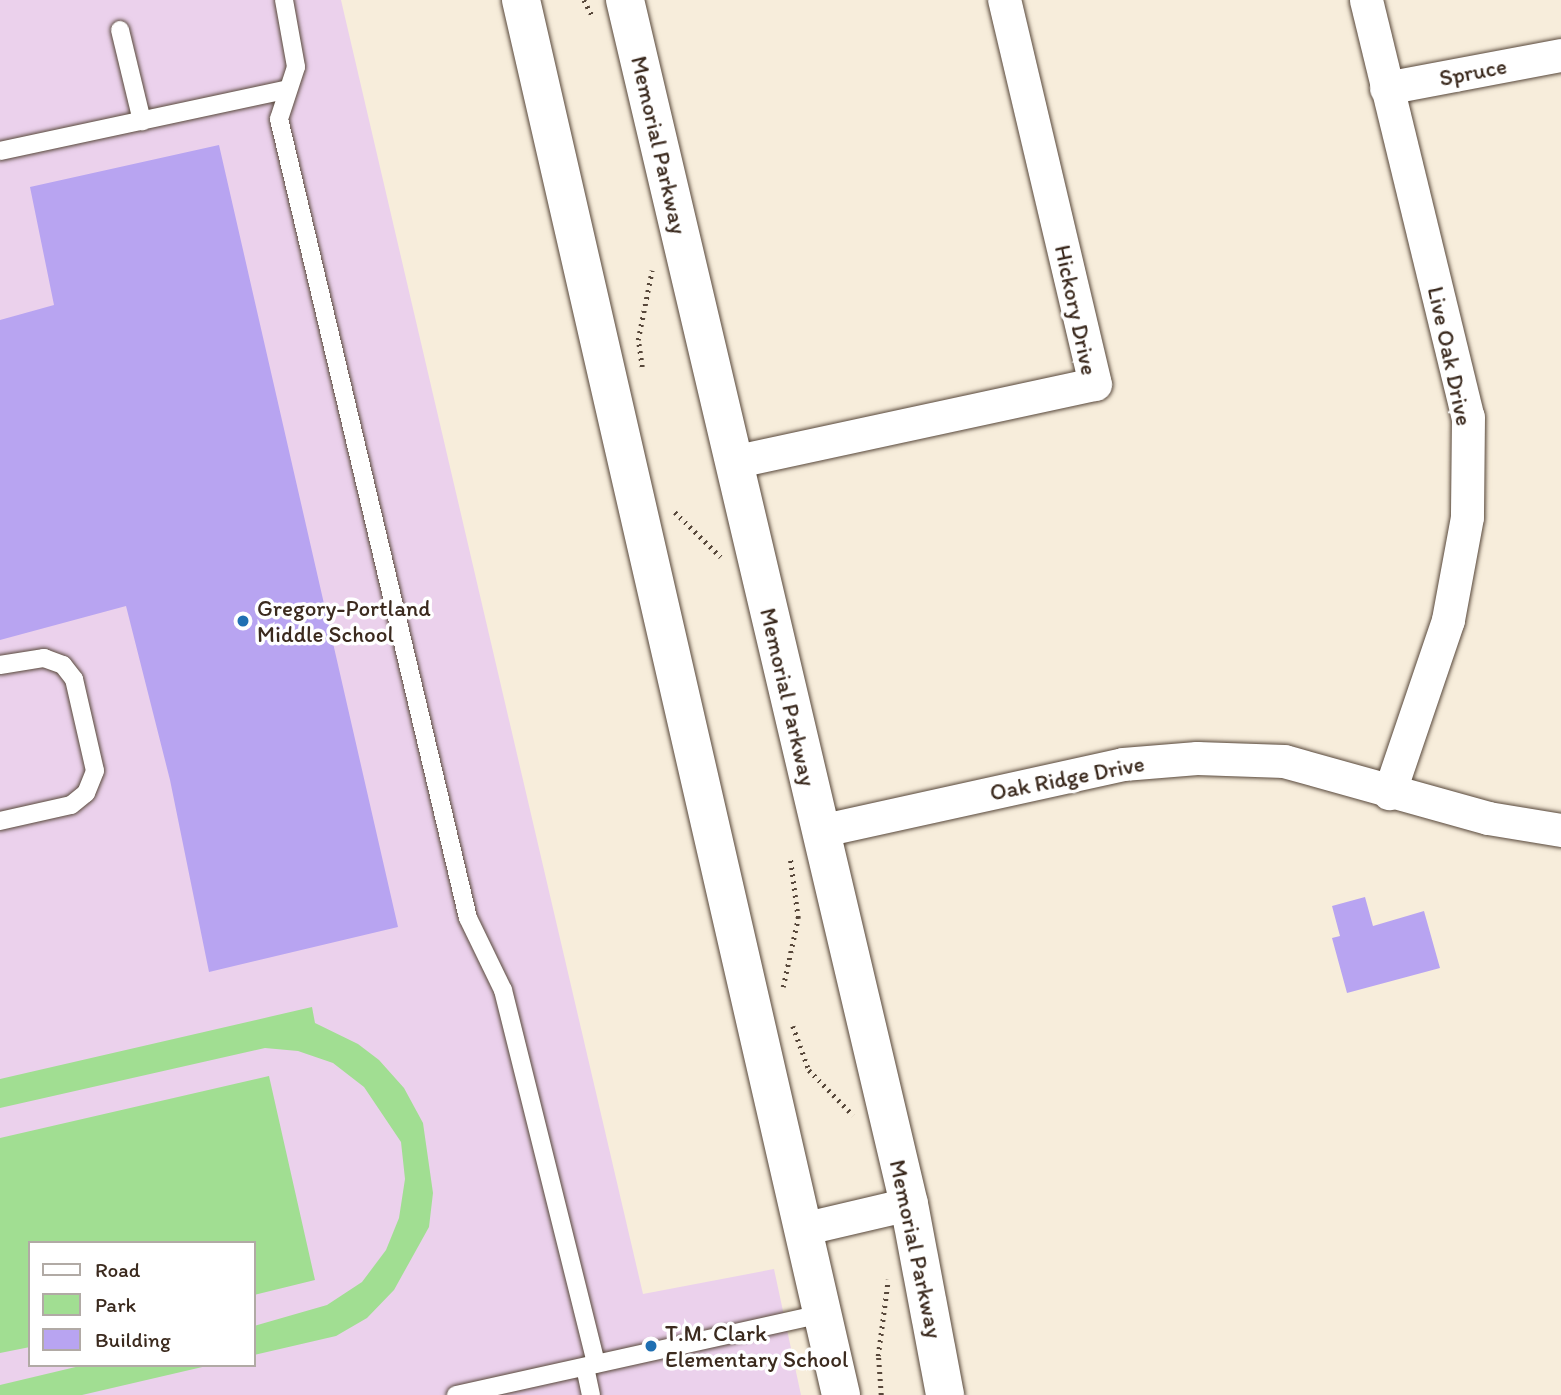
<!DOCTYPE html>
<html>
<head>
<meta charset="utf-8">
<style>
	body { margin:0 }
	#map { position:relative; width:1561px; height:1395px; overflow:hidden; background:#f7eddb; font-family:Itim,sans-serif }
	div>[style] { position:absolute }
	.built>* { inset:0; background:#ebd1ec }
	.green>* { inset:0; background:#a1de92 }
	.building>* { inset:0; background:#b8a4f1 }
	.path>* { height:4.5px; margin-top:-2.25px; transform-origin:0; background:repeating-linear-gradient(90deg,#57473a 0 2px,transparent 0 7px) }
	.roads { filter:drop-shadow(0 0 2px #57473a) drop-shadow(0 0 2px #57473a) }
	.lane>* { height:18px; margin:-9px; padding:0 9px; transform-origin:9px; border-radius:9px; background:#fff }
	.street>* { height:33px; margin:-16.5px; padding:0 16.5px; transform-origin:16.5px; border-radius:16.5px; background:#fff }
	.secondary>* { height:38px; margin:-19px; padding:0 19px; transform-origin:19px; border-radius:19px; background:#fff }
	.dots>* { width:19px; height:19px; translate:-50% -50%; box-sizing:border-box; border:4px solid #fff; border-radius:50% }
	span { translate:-50% -50%; white-space:nowrap; text-align:center; line-height:1.15; -webkit-text-stroke:7px #fff; paint-order:stroke }
	.street-label { font-size:23px; color:#3b2a1e }
	.poi-label { font-size:23px; color:#3b2a1e }
	.left { translate:0 -50%; text-align:left }
	.legend { position:absolute; left:28px; top:1241px; width:228px; height:126px; box-sizing:border-box; background:#fff; border:2px solid #b1aaa5; margin:0; padding:9px 12px; list-style:none; font-size:21px; color:#3b2a1e }
	.legend li { display:flex; align-items:center; gap:14px; height:35px }
	.legend b { width:35px; border:2px solid #b1aaa5 }
</style>
</head>
<body>
<div id="map">
	<div class="built">
		<div style="clip-path:polygon(evenodd,0 0,341px 0,643px 1294px,774px 1269px,801px 1395px,0 1395px,0 0,30px 1243px,254px 1243px,254px 1365px,30px 1365px,30px 1243px)"></div>
	</div>
	<div class="green">
		<div style="clip-path:polygon(312px 1007px,315px 1023px,358px 1044px,379px 1060px,404px 1088px,423px 1123px,433px 1193px,429px 1227px,394px 1290px,367px 1318px,336px 1336px,254px 1355px,254px 1326px,327px 1305px,362px 1282px,386px 1250px,399px 1218px,405px 1179px,401px 1142px,364px 1087px,333px 1063px,298px 1051px,265px 1048px,0 1108px,0 1079px)"></div>
		<div style="clip-path:polygon(269px 1076px,315px 1280px,254px 1295px,254px 1243px,30px 1243px,30px 1347px,0 1353px,0 1138px)"></div>
		<div style="clip-path:polygon(84px 1365px,211px 1365px,82px 1395px,0 1395px,0 1385px)"></div>
	</div>
	<div class="building">
		<div style="clip-path:polygon(219px 145px,398px 927px,209px 972px,170px 780px,126px 606px,0 640px,0 320px,54px 305px,30px 187px)"></div>
		<div style="clip-path:polygon(1365px 897px,1373px 926px,1424px 911px,1440px 968px,1347px 993px,1332px 938px,1340px 936px,1332px 906px)"></div>
	</div>
	<div class="path">
		<div style="left:584px;top:0;width:17px;rotate:62deg"></div>
		<div style="left:642px;top:367px;width:27px;rotate:-98deg"></div>
		<div style="left:638px;top:340px;width:71px;rotate:-78.7deg"></div>
		<div style="left:675px;top:512px;width:64px;rotate:44.4deg"></div>
		<div style="left:783px;top:987px;width:71px;rotate:-77.7deg"></div>
		<div style="left:798px;top:918px;width:61px;rotate:-97.6deg"></div>
		<div style="left:793px;top:1026px;width:47px;rotate:70deg"></div>
		<div style="left:809px;top:1070px;width:63px;rotate:45.6deg"></div>
		<div style="left:881px;top:1395px;width:39px;rotate:-94deg"></div>
		<div style="left:878px;top:1356px;width:77px;rotate:-82.5deg"></div>
	</div>
	<div class="roads">
		<div class="lane">
			<div style="left:284px;top:0;width:68px;rotate:79.8deg"></div>
			<div style="left:296px;top:67px;width:55px;rotate:108.1deg"></div>
			<div style="left:279px;top:119px;width:821px;rotate:76.69deg"></div>
			<div style="left:468px;top:918px;width:80px;rotate:64.1deg"></div>
			<div style="left:503px;top:990px;width:385px;rotate:76deg"></div>
			<div style="left:120px;top:30px;width:94px;rotate:76.4deg"></div>
			<div style="left:0;top:151px;width:291px;rotate:-12.1deg"></div>
			<div style="left:0;top:665px;width:45px;rotate:-9deg"></div>
			<div style="left:44px;top:658px;width:20px;rotate:20deg"></div>
			<div style="left:63px;top:665px;width:18px;rotate:52deg"></div>
			<div style="left:74px;top:679px;width:94px;rotate:77.1deg"></div>
			<div style="left:95px;top:771px;width:24px;rotate:112deg"></div>
			<div style="left:86px;top:793px;width:19px;rotate:141deg"></div>
			<div style="left:71px;top:805px;width:73px;rotate:167.3deg"></div>
			<div style="left:585px;top:1367px;width:29px;rotate:78deg"></div>
			<div style="left:456px;top:1395px;width:375px;rotate:-12.5deg"></div>
		</div>
		<div class="street">
			<div style="left:1366px;top:0;width:429px;rotate:76.3deg"></div>
			<div style="left:1468px;top:417px;width:100px;rotate:90.6deg"></div>
			<div style="left:1467px;top:517px;width:105px;rotate:100.5deg"></div>
			<div style="left:1448px;top:620px;width:183px;rotate:108.8deg"></div>
			<div style="left:1386px;top:88px;width:178px;rotate:-10.7deg"></div>
			<div style="left:733px;top:462px;width:370px;rotate:-12.2deg"></div>
			<div style="left:1095px;top:384px;width:395px;rotate:-103.3deg"></div>
			<div style="left:819px;top:831px;width:311px;rotate:-12.4deg"></div>
			<div style="left:1123px;top:764px;width:74px;rotate:-4.6deg"></div>
			<div style="left:1197px;top:758px;width:87px;rotate:2deg"></div>
			<div style="left:1284px;top:761px;width:212px;rotate:15.6deg"></div>
			<div style="left:1488px;top:818px;width:74px;rotate:9.3deg"></div>
			<div style="left:802px;top:1229px;width:110px;rotate:-13.2deg"></div>
		</div>
		<div class="secondary">
			<div style="left:521px;top:0;width:1431px;rotate:77.08deg"></div>
			<div style="left:625px;top:0;width:1237px;rotate:76.73deg"></div>
			<div style="left:909px;top:1204px;width:194px;rotate:79.3deg"></div>
		</div>
	</div>
	<div class="dots">
		<div style="left:243px;top:621px;background:#1f6fb2"></div>
		<div style="left:651px;top:1346px;background:#1f6fb2"></div>
	</div>
	<div class="street-label">
		<span style="left:1473px;top:72px;rotate:-11deg">Spruce</span>
		<span style="left:659px;top:145px;rotate:77deg">Memorial Parkway</span>
		<span style="left:1076px;top:310px;rotate:78deg">Hickory Drive</span>
		<span style="left:1450px;top:356px;rotate:78deg">Live Oak Drive</span>
		<span style="left:788px;top:697px;rotate:77deg">Memorial Parkway</span>
		<span style="left:1067px;top:778px;rotate:-11deg">Oak Ridge Drive</span>
		<span style="left:916px;top:1249px;rotate:78deg">Memorial Parkway</span>
	</div>
	<div class="poi-label">
		<span class="left" style="left:257px;top:621px">Gregory-Portland<br>Middle School</span>
		<span class="left" style="left:665px;top:1346px">T.M. Clark<br>Elementary School</span>
	</div>
	<ul class="legend">
	<li><b style="height:9px;background:#fff"></b>Road</li>
	<li><b style="height:19px;background:#a1de92"></b>Park</li>
	<li><b style="height:19px;background:#b8a4f1"></b>Building</li>
	</ul>
</div>
</body>
</html>
